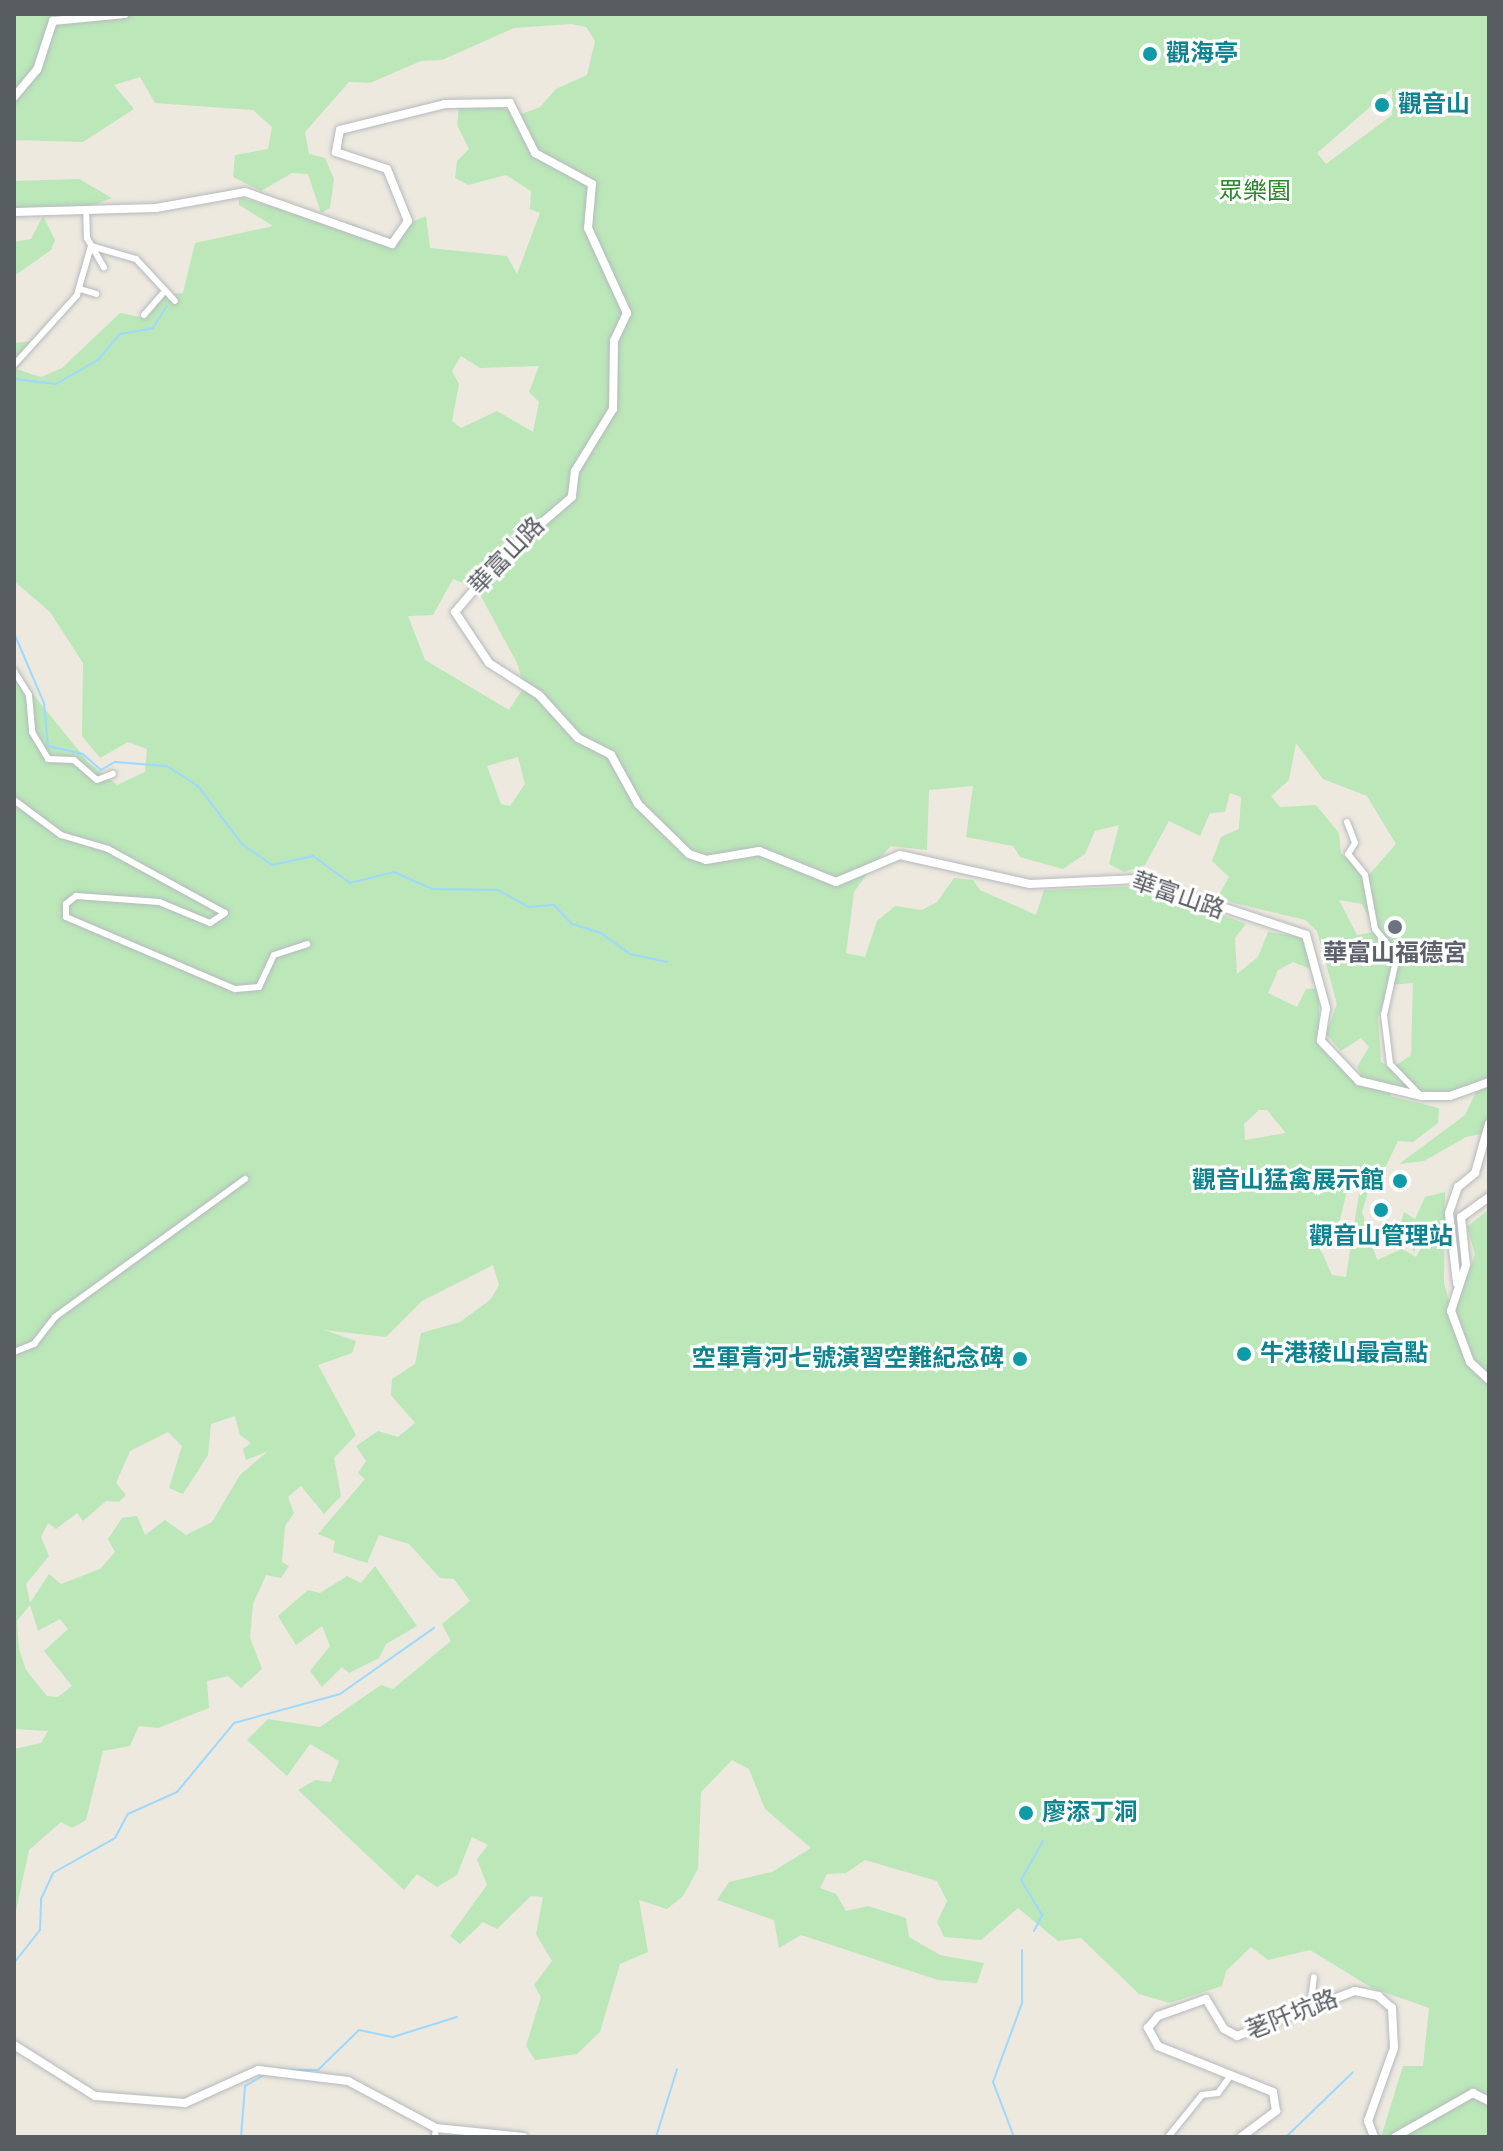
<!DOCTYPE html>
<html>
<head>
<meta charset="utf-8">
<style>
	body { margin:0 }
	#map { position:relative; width:1503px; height:2151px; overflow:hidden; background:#ede9df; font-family:"Source Sans 3","Noto Sans TC",sans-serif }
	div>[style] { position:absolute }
	.green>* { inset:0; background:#bbe7b9 }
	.stream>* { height:2px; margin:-1px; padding:0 1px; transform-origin:1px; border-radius:1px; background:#9dd9ff }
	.roads { filter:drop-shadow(0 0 2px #b5b9be) drop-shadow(0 0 2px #b5b9be) }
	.minor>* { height:6px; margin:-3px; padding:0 3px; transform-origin:3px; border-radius:3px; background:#fff }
	.tertiary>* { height:8px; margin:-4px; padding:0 4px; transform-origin:4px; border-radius:4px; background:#fff }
	.dots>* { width:22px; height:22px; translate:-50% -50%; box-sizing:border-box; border:4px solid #fff; border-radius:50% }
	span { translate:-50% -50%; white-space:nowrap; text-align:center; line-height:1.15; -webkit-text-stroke:6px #fff; paint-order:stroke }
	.culture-label { font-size:24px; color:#0d838f; font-weight:700 }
	.left { translate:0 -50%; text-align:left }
	.right { translate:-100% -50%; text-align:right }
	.park-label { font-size:24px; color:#2e852e }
	.street-label { font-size:24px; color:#585d62 }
	.worship-label { font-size:24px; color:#5b616d; font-weight:700 }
	.frame { position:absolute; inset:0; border:16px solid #585d62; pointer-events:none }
</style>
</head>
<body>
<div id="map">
	<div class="green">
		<div style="clip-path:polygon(evenodd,14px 14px,1489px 14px,1489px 1076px,1451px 1093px,1393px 1088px,1390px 1096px,1439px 1108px,1438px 1123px,1413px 1142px,1398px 1141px,1386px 1166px,1374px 1172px,1362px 1212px,1377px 1260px,1402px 1249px,1416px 1257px,1421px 1248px,1414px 1224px,1415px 1252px,1397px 1237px,1404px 1212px,1415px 1219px,1425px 1197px,1445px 1192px,1444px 1283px,1453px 1317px,1475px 1254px,1467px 1227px,1489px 1209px,1489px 2137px,1381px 2137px,1403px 2066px,1423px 2066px,1429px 2008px,1372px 1988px,1310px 1950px,1268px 1960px,1251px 1947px,1226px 1971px,1222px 1986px,1170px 2003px,1139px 1994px,1081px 1938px,1058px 1941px,1018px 1908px,981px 1940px,944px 1937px,937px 1922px,947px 1901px,937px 1881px,865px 1860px,846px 1873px,827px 1874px,820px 1888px,836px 1894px,846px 1911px,868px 1906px,906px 1918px,909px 1937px,940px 1955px,984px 1963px,977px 1983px,938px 1980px,801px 1935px,779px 1948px,774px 1920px,717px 1900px,729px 1882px,772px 1872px,811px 1848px,765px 1809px,749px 1769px,732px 1760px,701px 1792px,698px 1869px,683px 1896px,667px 1909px,639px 1900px,648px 1952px,620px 1964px,600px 2032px,577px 2054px,535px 2060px,526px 2046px,541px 1997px,534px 1985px,552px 1961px,536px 1934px,543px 1897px,531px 1896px,497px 1929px,483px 1922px,460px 1944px,450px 1936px,487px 1885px,477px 1859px,488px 1845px,472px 1837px,457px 1875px,437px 1887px,417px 1874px,404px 1890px,298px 1790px,315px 1780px,331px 1782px,339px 1761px,310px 1744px,287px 1776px,247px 1740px,268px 1719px,320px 1727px,381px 1685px,393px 1689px,451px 1641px,442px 1624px,470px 1601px,454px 1579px,440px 1578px,409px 1544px,379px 1535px,367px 1563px,333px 1552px,335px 1541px,318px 1534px,365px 1479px,358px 1473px,366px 1461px,356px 1446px,378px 1431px,398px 1437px,415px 1423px,391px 1395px,392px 1379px,415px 1364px,421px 1333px,460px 1322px,490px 1300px,499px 1285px,493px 1265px,422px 1301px,386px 1337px,324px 1330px,356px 1341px,352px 1353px,318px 1365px,356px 1435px,334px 1458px,341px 1496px,324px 1514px,301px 1486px,288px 1497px,294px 1513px,285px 1526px,282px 1562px,289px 1566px,281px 1578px,266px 1575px,253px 1604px,250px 1638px,262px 1669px,241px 1688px,228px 1676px,207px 1681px,209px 1708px,158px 1728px,139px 1726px,130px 1746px,103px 1751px,86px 1820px,72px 1828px,61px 1822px,29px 1850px,14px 1920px,14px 1749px,41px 1743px,48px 1731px,14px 1729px,14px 671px,88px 762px,117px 785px,145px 772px,147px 749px,128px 742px,100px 758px,82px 736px,83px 663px,50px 612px,14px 581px,14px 343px,38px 341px,16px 369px,41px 377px,62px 368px,120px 313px,140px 317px,158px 295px,183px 293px,195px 243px,273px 226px,239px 205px,239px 197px,327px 223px,354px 224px,394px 246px,411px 222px,426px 216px,430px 248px,507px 256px,517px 274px,540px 213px,530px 209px,531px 191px,506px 175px,468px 185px,455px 178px,457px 161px,469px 149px,457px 125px,459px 108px,494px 104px,519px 115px,540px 107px,556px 89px,587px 75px,595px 41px,586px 27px,571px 24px,514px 28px,442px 60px,421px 61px,370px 83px,349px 82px,305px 132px,309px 154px,325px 158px,334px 179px,330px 208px,321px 213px,308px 174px,292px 173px,261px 191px,233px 177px,235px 155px,268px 149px,272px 127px,253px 110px,155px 103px,140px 77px,114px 85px,134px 109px,83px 142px,14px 140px,14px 14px,1392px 88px,1392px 115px,1326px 164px,1317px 153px,1392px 88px,14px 14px,461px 356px,480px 368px,539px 366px,529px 392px,539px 402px,533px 432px,497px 411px,461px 428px,452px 421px,459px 384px,452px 371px,461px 356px,14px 14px,453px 579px,477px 589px,517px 663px,524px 687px,509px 710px,425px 660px,408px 616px,433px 615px,453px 579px,14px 14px,1296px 743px,1323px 779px,1367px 796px,1396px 844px,1367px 877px,1341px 853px,1339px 833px,1316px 805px,1280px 807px,1271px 796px,1289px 780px,1296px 743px,14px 14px,518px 757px,525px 784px,510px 806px,501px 804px,487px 766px,518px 757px,14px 14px,973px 786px,966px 837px,1013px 846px,1020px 857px,1063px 869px,1085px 854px,1095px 831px,1119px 825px,1109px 864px,1124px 872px,1145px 865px,1169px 821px,1200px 836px,1210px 813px,1225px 812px,1230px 793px,1241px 797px,1239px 829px,1221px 837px,1212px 861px,1229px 877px,1220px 893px,1205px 896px,1305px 920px,1317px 931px,1337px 1004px,1326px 1034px,1341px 1051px,1361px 1038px,1369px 1047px,1357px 1067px,1361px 1074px,1354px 1079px,1319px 1046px,1319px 988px,1306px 989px,1297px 1007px,1268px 993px,1278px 970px,1293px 962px,1313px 970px,1302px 937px,1268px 932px,1258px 957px,1237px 974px,1235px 938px,1246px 924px,1146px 886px,1044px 890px,1036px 915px,980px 890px,973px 880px,954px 878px,937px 902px,922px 910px,895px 906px,877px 921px,865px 957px,846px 953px,854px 892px,874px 864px,891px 846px,927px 850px,929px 790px,973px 786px,14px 14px,1339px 900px,1362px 904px,1376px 932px,1357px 935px,1339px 900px,14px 14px,1413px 983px,1411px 1055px,1391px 1069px,1381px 1062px,1378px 1018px,1389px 985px,1413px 983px,14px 14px,1259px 1110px,1267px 1110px,1286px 1133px,1245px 1140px,1244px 1124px,1259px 1110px,14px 14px,1353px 1165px,1363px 1168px,1346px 1277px,1332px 1275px,1310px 1226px,1339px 1224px,1353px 1165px,14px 14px,235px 1416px,240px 1435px,251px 1443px,243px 1449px,246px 1460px,268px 1451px,240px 1475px,212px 1522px,186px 1535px,165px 1520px,145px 1535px,137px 1516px,122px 1518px,108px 1539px,115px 1552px,100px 1569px,61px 1584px,49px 1574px,30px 1603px,26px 1584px,49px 1556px,41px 1537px,48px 1523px,56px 1529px,77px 1513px,83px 1521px,106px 1501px,119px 1502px,126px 1495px,116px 1483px,130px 1451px,168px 1432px,182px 1446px,169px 1488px,183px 1494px,208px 1455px,211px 1424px,235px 1416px,14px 14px,30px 1605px,38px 1631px,60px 1619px,68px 1629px,44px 1651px,72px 1686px,58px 1697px,47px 1696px,26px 1670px,19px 1649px,17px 1621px,30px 1605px)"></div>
		<div style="clip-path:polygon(79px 179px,112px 198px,84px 209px,14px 212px,14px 181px)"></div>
		<div style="clip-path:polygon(43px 216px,55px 240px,51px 250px,14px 276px,14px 242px,31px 239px)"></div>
		<div style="clip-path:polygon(1489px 1086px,1489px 1142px,1481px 1134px,1466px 1137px,1424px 1161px,1399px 1164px,1465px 1115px,1476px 1092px)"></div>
		<div style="clip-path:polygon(375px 1566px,417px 1626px,386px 1644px,379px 1658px,349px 1673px,342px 1667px,322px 1687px,310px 1671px,330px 1646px,322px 1626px,296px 1645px,278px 1616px,308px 1590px,320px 1593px,347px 1576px,361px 1583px)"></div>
	</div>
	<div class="stream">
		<div style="left:14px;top:379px;width:42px;rotate:6.8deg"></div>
		<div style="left:56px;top:384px;width:48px;rotate:-29.7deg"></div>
		<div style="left:98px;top:360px;width:34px;rotate:-50deg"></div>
		<div style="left:120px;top:334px;width:34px;rotate:-10deg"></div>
		<div style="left:153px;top:328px;width:26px;rotate:-58deg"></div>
		<div style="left:14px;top:577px;width:31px;rotate:90deg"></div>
		<div style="left:14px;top:633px;width:76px;rotate:66.8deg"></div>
		<div style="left:44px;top:703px;width:43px;rotate:84.7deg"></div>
		<div style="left:48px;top:746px;width:36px;rotate:13deg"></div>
		<div style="left:83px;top:754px;width:24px;rotate:42deg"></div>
		<div style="left:101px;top:770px;width:16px;rotate:-30deg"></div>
		<div style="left:115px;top:762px;width:52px;rotate:4.4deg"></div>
		<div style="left:167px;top:766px;width:37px;rotate:33deg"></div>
		<div style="left:198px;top:786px;width:73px;rotate:52.8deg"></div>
		<div style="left:242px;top:844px;width:37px;rotate:35deg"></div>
		<div style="left:272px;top:865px;width:42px;rotate:-12.4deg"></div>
		<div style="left:313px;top:856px;width:46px;rotate:36.1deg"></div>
		<div style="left:350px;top:883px;width:45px;rotate:-14deg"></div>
		<div style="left:394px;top:872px;width:42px;rotate:24.1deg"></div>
		<div style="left:432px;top:889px;width:66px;rotate:0.9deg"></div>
		<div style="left:498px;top:890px;width:35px;rotate:29deg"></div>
		<div style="left:529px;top:907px;width:25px;rotate:-5deg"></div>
		<div style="left:554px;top:905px;width:26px;rotate:47deg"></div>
		<div style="left:572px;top:924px;width:30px;rotate:17deg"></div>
		<div style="left:601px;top:933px;width:36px;rotate:36deg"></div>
		<div style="left:630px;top:954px;width:38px;rotate:12deg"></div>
		<div style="left:1034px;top:1931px;width:18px;rotate:-63deg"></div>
		<div style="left:1042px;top:1915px;width:41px;rotate:-121deg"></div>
		<div style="left:1021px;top:1880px;width:45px;rotate:-60.6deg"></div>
		<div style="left:14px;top:1963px;width:42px;rotate:-51.8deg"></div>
		<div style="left:40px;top:1930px;width:31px;rotate:-88deg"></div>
		<div style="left:41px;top:1899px;width:29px;rotate:-65deg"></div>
		<div style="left:53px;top:1873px;width:71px;rotate:-29.4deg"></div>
		<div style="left:115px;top:1838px;width:27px;rotate:-62deg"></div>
		<div style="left:128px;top:1814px;width:54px;rotate:-24.2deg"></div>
		<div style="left:177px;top:1792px;width:89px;rotate:-50.4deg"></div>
		<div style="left:234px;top:1723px;width:110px;rotate:-15.3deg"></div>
		<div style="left:340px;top:1694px;width:115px;rotate:-35.1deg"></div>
		<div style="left:290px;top:2070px;width:28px"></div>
		<div style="left:318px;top:2070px;width:57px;rotate:-44.3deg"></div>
		<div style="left:359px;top:2030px;width:35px;rotate:12deg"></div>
		<div style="left:393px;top:2037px;width:67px;rotate:-17.4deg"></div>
		<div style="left:241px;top:2137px;width:51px;rotate:-85.5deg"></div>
		<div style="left:245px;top:2086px;width:22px;rotate:-30deg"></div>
		<div style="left:656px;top:2137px;width:71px;rotate:-72.8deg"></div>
		<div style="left:1014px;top:2137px;width:59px;rotate:-110.9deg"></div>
		<div style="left:993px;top:2082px;width:84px;rotate:-69.8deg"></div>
		<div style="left:1022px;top:2003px;width:53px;rotate:-90deg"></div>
		<div style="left:1286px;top:2137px;width:93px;rotate:-44.1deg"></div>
	</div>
	<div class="roads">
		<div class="minor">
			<div style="left:86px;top:209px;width:29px;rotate:88deg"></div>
			<div style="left:87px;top:238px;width:34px;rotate:60deg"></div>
			<div style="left:80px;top:289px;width:17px;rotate:17deg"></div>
			<div style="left:144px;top:315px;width:28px;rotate:-49deg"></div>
			<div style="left:14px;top:365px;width:94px;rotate:-48deg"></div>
			<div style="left:77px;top:295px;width:51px;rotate:-74.1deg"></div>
			<div style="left:91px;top:246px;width:47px;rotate:16.1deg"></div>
			<div style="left:136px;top:259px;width:57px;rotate:47.1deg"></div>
			<div style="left:14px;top:671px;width:28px;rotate:58deg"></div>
			<div style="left:29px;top:695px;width:37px;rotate:85deg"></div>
			<div style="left:32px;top:732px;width:31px;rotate:59deg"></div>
			<div style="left:48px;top:759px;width:26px;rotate:2deg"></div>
			<div style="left:74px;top:760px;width:30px;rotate:41deg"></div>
			<div style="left:97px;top:780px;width:17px;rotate:-21deg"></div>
			<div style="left:14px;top:800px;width:59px;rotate:36.7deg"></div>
			<div style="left:61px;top:835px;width:49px;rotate:16.6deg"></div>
			<div style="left:108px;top:849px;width:133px;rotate:28.7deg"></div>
			<div style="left:225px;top:913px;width:18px;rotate:146deg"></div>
			<div style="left:210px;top:923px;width:55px;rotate:-157.6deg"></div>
			<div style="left:159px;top:902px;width:83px;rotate:-175.9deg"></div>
			<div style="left:76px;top:896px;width:13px;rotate:141deg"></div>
			<div style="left:66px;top:904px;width:13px;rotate:90deg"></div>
			<div style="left:66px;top:917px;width:184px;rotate:23.1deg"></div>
			<div style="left:235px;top:989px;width:24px;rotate:-5deg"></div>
			<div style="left:259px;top:987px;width:35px;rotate:-65deg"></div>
			<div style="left:274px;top:955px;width:35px;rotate:-18deg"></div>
			<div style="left:1347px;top:822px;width:22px;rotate:69deg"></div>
			<div style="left:1355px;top:843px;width:13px;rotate:122deg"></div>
			<div style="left:1348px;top:854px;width:27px;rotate:51deg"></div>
			<div style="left:1365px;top:875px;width:55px;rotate:79.5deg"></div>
			<div style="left:1375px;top:929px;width:35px;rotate:51deg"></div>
			<div style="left:1397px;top:956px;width:60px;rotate:102.4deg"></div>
			<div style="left:1384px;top:1015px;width:49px;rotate:83deg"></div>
			<div style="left:1390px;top:1064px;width:42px;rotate:46deg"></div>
			<div style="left:14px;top:1352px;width:22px;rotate:-22deg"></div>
			<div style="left:34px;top:1344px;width:34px;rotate:-52deg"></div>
			<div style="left:55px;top:1317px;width:235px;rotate:-36deg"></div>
			<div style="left:1310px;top:2009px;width:32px;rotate:-83deg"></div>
			<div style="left:435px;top:2137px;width:9px;rotate:-84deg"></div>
			<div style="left:1168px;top:2137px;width:54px;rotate:-51deg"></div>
			<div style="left:1202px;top:2095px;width:16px;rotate:-7deg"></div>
			<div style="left:1218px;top:2093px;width:19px;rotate:-54deg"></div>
		</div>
		<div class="tertiary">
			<div style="left:14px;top:97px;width:35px;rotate:-50deg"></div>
			<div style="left:37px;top:70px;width:52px;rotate:-71.9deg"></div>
			<div style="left:53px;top:21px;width:72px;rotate:-5.6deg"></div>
			<div style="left:14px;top:212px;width:142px;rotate:-1.6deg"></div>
			<div style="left:156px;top:208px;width:90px;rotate:-10.2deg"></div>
			<div style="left:245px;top:192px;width:156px;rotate:19.5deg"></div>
			<div style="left:392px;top:244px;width:28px;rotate:-55deg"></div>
			<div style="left:408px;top:221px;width:56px;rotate:-112deg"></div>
			<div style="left:387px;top:169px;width:54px;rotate:-161.6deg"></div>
			<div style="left:336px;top:152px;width:22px;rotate:-80deg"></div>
			<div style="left:340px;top:130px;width:108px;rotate:-13.9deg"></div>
			<div style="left:445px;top:104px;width:65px;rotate:-0.9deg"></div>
			<div style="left:510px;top:103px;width:56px;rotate:63.4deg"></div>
			<div style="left:535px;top:153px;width:65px;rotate:28.5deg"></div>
			<div style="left:592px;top:184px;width:44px;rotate:95.2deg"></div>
			<div style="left:588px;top:228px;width:94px;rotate:65.4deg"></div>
			<div style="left:627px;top:313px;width:31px;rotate:115deg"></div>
			<div style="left:614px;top:341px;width:68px;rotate:90.8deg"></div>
			<div style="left:613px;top:409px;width:73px;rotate:121.5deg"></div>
			<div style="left:575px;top:471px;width:26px;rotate:97deg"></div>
			<div style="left:572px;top:497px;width:92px;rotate:139.4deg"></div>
			<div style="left:502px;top:557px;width:72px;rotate:130.5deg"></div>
			<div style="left:455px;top:612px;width:61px;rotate:56.3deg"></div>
			<div style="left:489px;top:663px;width:59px;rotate:32.6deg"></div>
			<div style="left:539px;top:695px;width:58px;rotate:47.8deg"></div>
			<div style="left:578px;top:738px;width:37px;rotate:27deg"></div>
			<div style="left:611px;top:755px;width:56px;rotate:61.1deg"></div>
			<div style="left:638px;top:804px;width:71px;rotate:44.4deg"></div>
			<div style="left:689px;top:854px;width:18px;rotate:19deg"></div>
			<div style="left:706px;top:860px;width:54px;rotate:-9.6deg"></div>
			<div style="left:759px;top:851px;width:83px;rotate:21.9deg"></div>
			<div style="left:836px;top:882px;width:69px;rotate:-22.9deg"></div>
			<div style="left:900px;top:855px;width:133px;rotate:12.6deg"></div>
			<div style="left:1030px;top:884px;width:108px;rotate:-2.7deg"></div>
			<div style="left:1138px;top:879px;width:177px;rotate:18.4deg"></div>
			<div style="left:1306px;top:935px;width:76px;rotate:74.7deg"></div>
			<div style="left:1326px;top:1008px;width:33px;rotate:99deg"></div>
			<div style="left:1321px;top:1041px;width:55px;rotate:46.5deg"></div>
			<div style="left:1359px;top:1081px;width:65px;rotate:13.4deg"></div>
			<div style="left:1422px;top:1096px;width:28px"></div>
			<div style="left:1450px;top:1096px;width:41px;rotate:-19.7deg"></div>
			<div style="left:1489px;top:1197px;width:34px;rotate:144deg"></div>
			<div style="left:1461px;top:1217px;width:48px;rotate:84.1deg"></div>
			<div style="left:1466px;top:1265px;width:48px;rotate:108.1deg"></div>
			<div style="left:1451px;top:1311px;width:54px;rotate:69.6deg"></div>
			<div style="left:1470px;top:1362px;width:26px;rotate:43deg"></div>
			<div style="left:1457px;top:1283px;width:70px;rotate:-96.5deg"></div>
			<div style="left:1449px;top:1213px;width:28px;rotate:-71deg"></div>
			<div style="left:1458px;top:1187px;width:22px;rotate:-39deg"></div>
			<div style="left:1475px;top:1173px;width:51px;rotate:-74.1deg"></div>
			<div style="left:14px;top:2045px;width:96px;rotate:32.2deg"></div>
			<div style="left:95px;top:2096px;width:90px;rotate:4.4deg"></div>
			<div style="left:185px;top:2103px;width:80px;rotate:-24.3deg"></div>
			<div style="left:258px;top:2070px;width:91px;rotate:7deg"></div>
			<div style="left:348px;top:2081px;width:100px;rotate:28.1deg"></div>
			<div style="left:436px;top:2128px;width:88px;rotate:5.8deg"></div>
			<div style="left:1241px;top:2137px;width:44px;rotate:-36.6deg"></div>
			<div style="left:1276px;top:2111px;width:19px;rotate:-99deg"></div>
			<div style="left:1273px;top:2092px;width:124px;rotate:-158.2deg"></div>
			<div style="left:1158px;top:2046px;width:21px;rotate:-119deg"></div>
			<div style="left:1148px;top:2028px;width:16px;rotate:-50deg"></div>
			<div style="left:1158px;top:2016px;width:51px;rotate:-19.5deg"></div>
			<div style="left:1206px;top:1999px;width:35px;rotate:59deg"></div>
			<div style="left:1224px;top:2029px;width:15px;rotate:28deg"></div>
			<div style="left:1237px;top:2036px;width:126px;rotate:-20.9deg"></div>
			<div style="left:1355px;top:1991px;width:24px;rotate:12deg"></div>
			<div style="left:1378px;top:1996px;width:18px;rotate:41deg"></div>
			<div style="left:1392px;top:2008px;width:40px;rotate:87.1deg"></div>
			<div style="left:1394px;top:2048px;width:77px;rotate:109.6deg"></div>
			<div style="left:1368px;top:2121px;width:17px;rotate:69deg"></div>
			<div style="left:1395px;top:2137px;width:90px;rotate:-29.4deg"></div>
			<div style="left:1473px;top:2093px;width:18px;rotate:27deg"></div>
		</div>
	</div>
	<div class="dots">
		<div style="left:1150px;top:54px;background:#0f9aa8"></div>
		<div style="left:1382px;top:105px;background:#0f9aa8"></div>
		<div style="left:1395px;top:927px;background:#6b7280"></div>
		<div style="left:1400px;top:1181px;background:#0f9aa8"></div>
		<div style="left:1381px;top:1210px;background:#0f9aa8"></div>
		<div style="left:1244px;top:1354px;background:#0f9aa8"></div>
		<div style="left:1020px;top:1359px;background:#0f9aa8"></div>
		<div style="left:1026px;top:1813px;background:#0f9aa8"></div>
	</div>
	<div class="culture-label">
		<span class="left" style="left:1166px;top:54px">觀海亭</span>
		<span class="left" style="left:1398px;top:105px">觀音山</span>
		<span class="right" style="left:1384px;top:1181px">觀音山猛禽展示館</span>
		<span style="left:1381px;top:1237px">觀音山管理站</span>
		<span class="left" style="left:1260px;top:1354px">牛港稜山最高點</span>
		<span class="right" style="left:1004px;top:1359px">空軍青河七號演習空難紀念碑</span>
		<span class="left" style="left:1042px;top:1813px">廖添丁洞</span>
	</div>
	<div class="park-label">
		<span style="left:1255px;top:192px">眾樂園</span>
	</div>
	<div class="street-label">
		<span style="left:507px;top:556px;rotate:-46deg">華富山路</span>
		<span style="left:1178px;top:896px;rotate:19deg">華富山路</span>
		<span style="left:1292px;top:2015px;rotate:-21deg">荖阡坑路</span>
	</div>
	<div class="worship-label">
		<span style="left:1395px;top:954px">華富山福德宮</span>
	</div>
	<div class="frame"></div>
</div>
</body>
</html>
